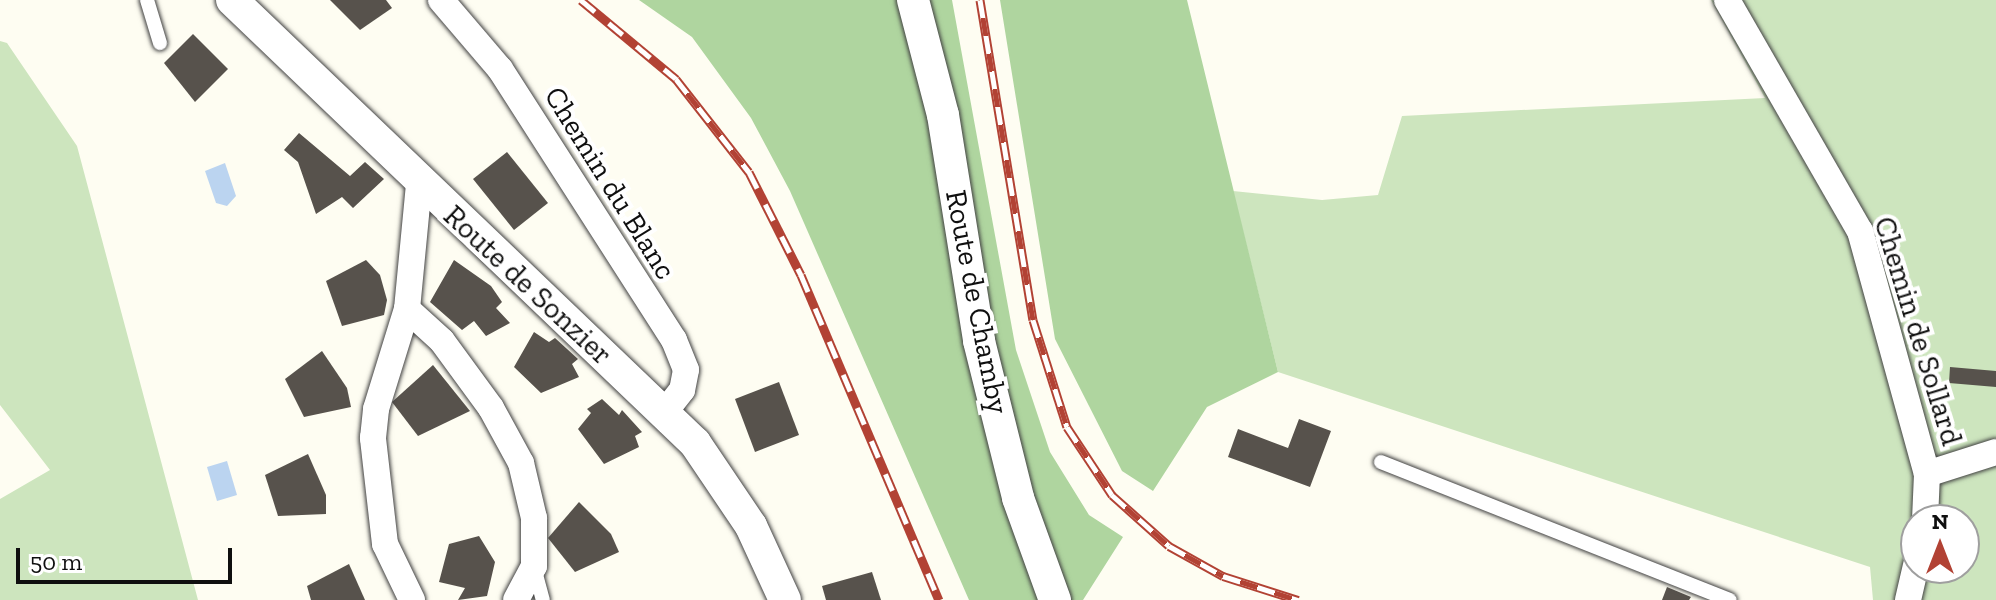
<!DOCTYPE html>
<html>
<head>
<meta charset="utf-8">
<style>
	body { margin:0 }
	#map { position:relative; width:1996px; height:600px; overflow:hidden; background:#fefdf2; font-family:"Zilla Slab",serif }
	div>[style] { position:absolute }
	.green>* { inset:0; background:#cde5be }
	.forest>* { inset:0; background:#afd59f }
	.water>* { inset:0; background:#bbd4f0 }
	.building>* { inset:0; background:#57524c }
	.roads { filter:drop-shadow(0 0 2px #424242) drop-shadow(0 0 2px #424242) }
	.service>* { height:14px; margin:-7px; padding:0 7px; transform-origin:7px; border-radius:7px; background:#fff }
	.minor>* { height:26px; margin:-13px; padding:0 13px; transform-origin:13px; border-radius:13px; background:#fff }
	.tertiary>* { height:32px; margin:-16px; padding:0 16px; transform-origin:16px; border-radius:16px; background:#fff }
	.rail>* { height:9px; margin-top:-4.5px; transform-origin:0; background:repeating-linear-gradient(90deg,#fff 0 18px,#b24234 0 36px); box-sizing:border-box; border-block:2px solid #b24234 }
	span { translate:-50% -50%; white-space:nowrap; text-align:center; line-height:1.15; -webkit-text-stroke:8px #fff; paint-order:stroke }
	.street-label { font-size:30px; color:#0f0f0f }
	.north { position:absolute; left:1900px; top:504px; width:80px; height:80px; box-sizing:border-box; background:#fff; border:2px solid #9f9f9f; border-radius:50%; rotate:0deg; font-size:22px; font-weight:700; line-height:32px; text-align:center; color:#0f0f0f }
	.north::after { content:''; display:block; margin:auto; width:28px; height:36px; background:#b24234; clip-path:polygon(50% 0,100% 100%,50% 72%,0 100%) }
	.scale { position:absolute; left:16px; top:548px; width:216px; height:36px; box-sizing:border-box; border:4px solid #0f0f0f; border-top:0; padding-left:10px; font-size:24px; line-height:28px; white-space:nowrap; color:#0f0f0f; -webkit-text-stroke:6px #fff; paint-order:stroke }
</style>
</head>
<body>
<div id="map">
	<div class="green">
		<div style="clip-path:polygon(evenodd,1711px 0,1996px 0,1996px 600px,1873px 600px,1870px 567px,1278px 372px,1233px 191px,1322px 200px,1378px 195px,1402px 116px,1765px 98px,1711px 0,1916px 520px,1964px 520px,1964px 568px,1916px 568px,1916px 520px)"></div>
		<div style="clip-path:polygon(0 41px,7px 43px,77px 146px,198px 600px,0 600px,0 499px,50px 470px,0 405px)"></div>
	</div>
	<div class="forest">
		<div style="clip-path:polygon(639px 0,952px 0,1016px 350px,1050px 452px,1089px 515px,1123px 537px,1083px 600px,969px 600px,790px 191px,751px 118px,692px 37px)"></div>
		<div style="clip-path:polygon(1000px 0,1187px 0,1278px 372px,1207px 407px,1153px 491px,1122px 471px,1055px 339px)"></div>
	</div>
	<div class="water">
		<div style="clip-path:polygon(225px 163px,236px 196px,227px 206px,216px 203px,205px 171px)"></div>
		<div style="clip-path:polygon(227px 461px,237px 495px,217px 501px,207px 467px)"></div>
	</div>
	<div class="building">
		<div style="clip-path:polygon(330px 0,386px 0,392px 8px,360px 30px)"></div>
		<div style="clip-path:polygon(193px 34px,228px 69px,195px 102px,164px 63px)"></div>
		<div style="clip-path:polygon(299px 133px,350px 176px,365px 162px,384px 179px,353px 208px,342px 197px,316px 214px,298px 162px,284px 150px)"></div>
		<div style="clip-path:polygon(507px 152px,548px 203px,514px 230px,473px 179px)"></div>
		<div style="clip-path:polygon(366px 260px,380px 275px,387px 300px,384px 315px,342px 326px,326px 281px)"></div>
		<div style="clip-path:polygon(454px 260px,491px 286px,502px 302px,496px 308px,510px 323px,486px 336px,474px 321px,462px 330px,430px 302px)"></div>
		<div style="clip-path:polygon(534px 332px,549px 342px,555px 338px,578px 359px,572px 364px,579px 377px,541px 393px,514px 367px)"></div>
		<div style="clip-path:polygon(322px 351px,347px 388px,351px 407px,304px 417px,285px 379px)"></div>
		<div style="clip-path:polygon(433px 365px,470px 411px,418px 436px,392px 402px)"></div>
		<div style="clip-path:polygon(1950px 367px,1996px 371px,1996px 387px,1949px 383px)"></div>
		<div style="clip-path:polygon(779px 382px,799px 435px,755px 452px,735px 399px)"></div>
		<div style="clip-path:polygon(602px 399px,619px 415px,622px 410px,642px 432px,635px 436px,639px 447px,604px 464px,578px 429px,591px 413px,587px 409px)"></div>
		<div style="clip-path:polygon(1299px 419px,1331px 431px,1310px 487px,1228px 457px,1238px 429px,1288px 448px)"></div>
		<div style="clip-path:polygon(308px 454px,326px 495px,326px 514px,278px 516px,265px 475px)"></div>
		<div style="clip-path:polygon(579px 502px,611px 534px,619px 552px,575px 572px,548px 538px)"></div>
		<div style="clip-path:polygon(479px 536px,495px 562px,487px 596px,458px 600px,465px 588px,439px 582px,449px 544px)"></div>
		<div style="clip-path:polygon(349px 564px,365px 600px,311px 600px,307px 586px)"></div>
		<div style="clip-path:polygon(872px 572px,881px 600px,826px 600px,822px 586px)"></div>
		<div style="clip-path:polygon(1667px 587px,1691px 597px,1689px 600px,1662px 600px)"></div>
	</div>
	<div class="roads">
		<div class="service">
			<div style="left:147px;top:0;width:45px;rotate:73.2deg"></div>
			<div style="left:1381px;top:462px;width:375px;rotate:21.6deg"></div>
			<div style="left:534px;top:567px;width:34px;rotate:75deg"></div>
		</div>
		<div class="minor">
			<div style="left:441px;top:0;width:91px;rotate:49.5deg"></div>
			<div style="left:500px;top:69px;width:322px;rotate:57.3deg"></div>
			<div style="left:674px;top:340px;width:32px;rotate:68deg"></div>
			<div style="left:686px;top:370px;width:20px;rotate:101deg"></div>
			<div style="left:682px;top:390px;width:28px;rotate:128deg"></div>
			<div style="left:1727px;top:0;width:267px;rotate:60.1deg"></div>
			<div style="left:1860px;top:231px;width:252px;rotate:74.6deg"></div>
			<div style="left:1927px;top:474px;width:46px;rotate:92.5deg"></div>
			<div style="left:407px;top:309px;width:47px;rotate:42.4deg"></div>
			<div style="left:442px;top:341px;width:83px;rotate:53.8deg"></div>
			<div style="left:491px;top:408px;width:63px;rotate:61.4deg"></div>
			<div style="left:521px;top:463px;width:57px;rotate:76.7deg"></div>
			<div style="left:534px;top:518px;width:48px;rotate:90deg"></div>
			<div style="left:534px;top:566px;width:38px;rotate:118deg"></div>
			<div style="left:1927px;top:474px;width:72px;rotate:-17.7deg"></div>
			<div style="left:412px;top:600px;width:62px;rotate:-115.7deg"></div>
			<div style="left:385px;top:544px;width:107px;rotate:-96.5deg"></div>
			<div style="left:373px;top:438px;width:29px;rotate:-84deg"></div>
			<div style="left:376px;top:409px;width:105px;rotate:-72.8deg"></div>
			<div style="left:407px;top:309px;width:126px;rotate:-84.5deg"></div>
			<div style="left:1908px;top:600px;width:36px;rotate:-77deg"></div>
		</div>
		<div class="tertiary">
			<div style="left:232px;top:0;width:641px;rotate:43.74deg"></div>
			<div style="left:695px;top:443px;width:100px;rotate:56deg"></div>
			<div style="left:751px;top:526px;width:81px;rotate:65.3deg"></div>
			<div style="left:913px;top:0;width:119px;rotate:75.4deg"></div>
			<div style="left:943px;top:115px;width:229px;rotate:80.9deg"></div>
			<div style="left:979px;top:341px;width:162px;rotate:76deg"></div>
			<div style="left:1018px;top:498px;width:109px;rotate:70.1deg"></div>
		</div>
	</div>
	<div class="rail">
		<div style="left:581px;top:0;width:124px;rotate:39.7deg"></div>
		<div style="left:676px;top:79px;width:118px;rotate:51.9deg"></div>
		<div style="left:749px;top:172px;width:115px;rotate:63.2deg"></div>
		<div style="left:801px;top:275px;width:353px;rotate:67deg"></div>
		<div style="left:980px;top:0;width:324px;rotate:80.6deg"></div>
		<div style="left:1033px;top:320px;width:112px;rotate:72.4deg"></div>
		<div style="left:1067px;top:427px;width:82px;rotate:56.5deg"></div>
		<div style="left:1112px;top:495px;width:76px;rotate:41.8deg"></div>
		<div style="left:1169px;top:546px;width:62px;rotate:29.1deg"></div>
		<div style="left:1223px;top:576px;width:79px;rotate:17.7deg"></div>
	</div>
	<div class="street-label">
		<span style="left:610px;top:183px;rotate:58deg">Chemin du Blanc</span>
		<span style="left:528px;top:285px;rotate:43deg">Route de Sonzier</span>
		<span style="left:977px;top:302px;rotate:79deg">Route de Chamby</span>
		<span style="left:1918px;top:331px;rotate:73deg">Chemin de Sollard</span>
	</div>
	<div class="north">N</div>
	<div class="scale">50 m</div>
</div>
</body>
</html>
